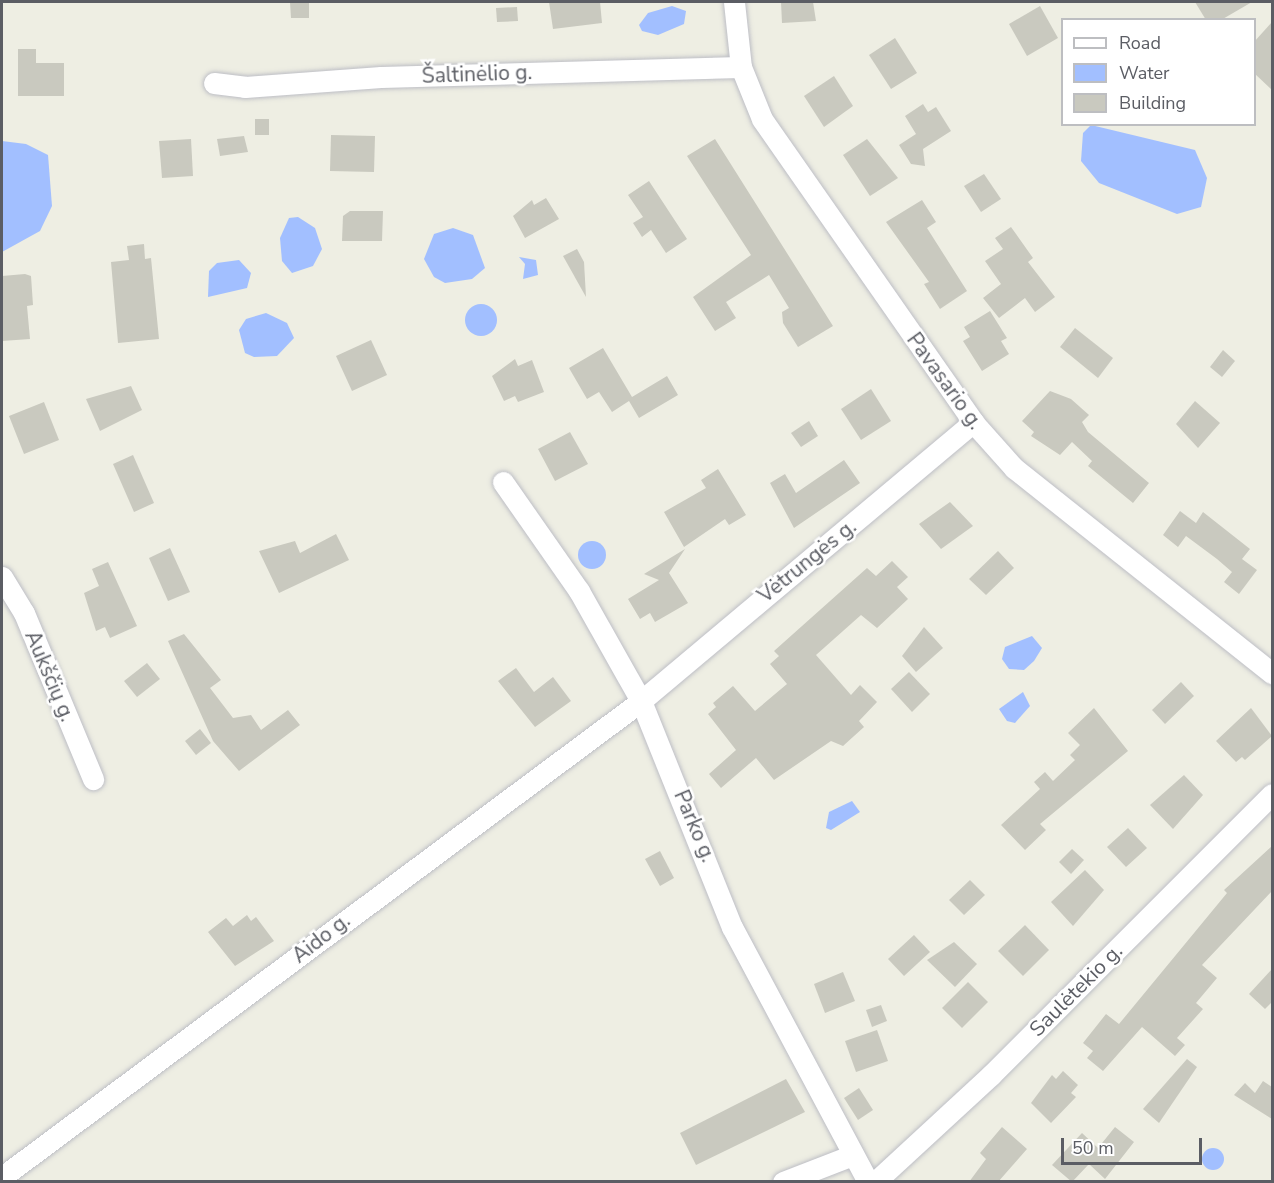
<!DOCTYPE html>
<html>
<head>
<meta charset="utf-8">
<style>
	body { margin:0 }
	#map { position:relative; width:1274px; height:1183px; overflow:hidden; background:#eeeee3; font-family:"Nunito Sans",sans-serif }
	div>[style] { position:absolute }
	.water>* { inset:0; background:#a2bfff }
	.round { border-radius:50% }
	.building>* { inset:0; background:#c9c9bf }
	.roads { filter:drop-shadow(0 0 2px #bdbec5) drop-shadow(0 0 2px #bdbec5) }
	.minor>* { height:21px; margin:-10.5px; padding:0 10.5px; transform-origin:10.5px; border-radius:10.5px; background:#fff }
	span { translate:-50% -50%; white-space:nowrap; text-align:center; line-height:1.15; -webkit-text-stroke:5px #fff; paint-order:stroke }
	.street-label { font-size:21px; color:#5b5d64 }
	.frame { position:absolute; inset:0; border:3px solid #5b5d64; pointer-events:none }
	.legend { position:absolute; left:1061px; top:18px; width:195px; height:108px; box-sizing:border-box; background:#fff; border:2px solid #bdbec1; margin:0; padding:8px 10px; list-style:none; font-size:18px; color:#5b5d64 }
	.legend li { display:flex; align-items:center; gap:12px; height:30px }
	.legend b { width:30px; border:2px solid #bdbec1 }
	.scale { position:absolute; left:1061px; top:1138px; width:141px; height:27px; box-sizing:border-box; border:3px solid #5b5d64; border-top:0; padding-left:8px; font-size:18px; line-height:21px; white-space:nowrap; color:#5b5d64; -webkit-text-stroke:4px #fff; paint-order:stroke }
</style>
</head>
<body>
<div id="map">
	<div class="water">
		<div style="clip-path:polygon(672px 6px,686px 11px,684px 24px,658px 35px,642px 31px,639px 25px,648px 13px)"></div>
		<div style="clip-path:polygon(1091px 125px,1195px 150px,1207px 178px,1201px 207px,1177px 214px,1099px 183px,1081px 161px,1083px 133px)"></div>
		<div style="clip-path:polygon(2px 141px,26px 144px,48px 155px,52px 206px,40px 231px,2px 252px)"></div>
		<div style="clip-path:polygon(298px 217px,315px 228px,322px 249px,313px 266px,292px 273px,282px 261px,280px 238px,289px 218px)"></div>
		<div style="clip-path:polygon(453px 228px,473px 235px,485px 268px,472px 279px,445px 283px,434px 277px,424px 259px,434px 234px)"></div>
		<div style="clip-path:polygon(519px 257px,536px 260px,538px 275px,523px 279px,525px 264px)"></div>
		<div style="clip-path:polygon(239px 260px,251px 273px,247px 288px,208px 297px,209px 271px,217px 263px)"></div>
		<div class="round" style="left:465px;top:304px;width:32px;height:32px"></div>
		<div style="clip-path:polygon(266px 313px,287px 323px,294px 338px,277px 356px,254px 357px,245px 353px,239px 330px,246px 319px)"></div>
		<div class="round" style="left:578px;top:541px;width:28px;height:28px"></div>
		<div style="clip-path:polygon(1032px 636px,1042px 648px,1034px 661px,1024px 670px,1009px 669px,1002px 659px,1005px 647px)"></div>
		<div style="clip-path:polygon(1023px 692px,1030px 706px,1015px 723px,1007px 721px,999px 709px)"></div>
		<div style="clip-path:polygon(852px 801px,860px 812px,831px 830px,826px 828px,829px 812px)"></div>
		<div class="round" style="left:1202px;top:1148px;width:22px;height:22px"></div>
	</div>
	<div class="building">
		<div style="clip-path:polygon(290px 2px,309px 2px,309px 18px,291px 18px)"></div>
		<div style="clip-path:polygon(549px 2px,600px 2px,602px 23px,553px 29px)"></div>
		<div style="clip-path:polygon(781px 2px,813px 2px,816px 21px,782px 23px)"></div>
		<div style="clip-path:polygon(1195px 2px,1252px 2px,1221px 20px,1206px 20px)"></div>
		<div style="clip-path:polygon(1040px 6px,1058px 38px,1027px 56px,1009px 24px)"></div>
		<div style="clip-path:polygon(517px 7px,518px 21px,497px 22px,496px 8px)"></div>
		<div style="clip-path:polygon(1272px 22px,1272px 90px,1254px 73px,1254px 42px)"></div>
		<div style="clip-path:polygon(895px 38px,917px 73px,891px 89px,869px 55px)"></div>
		<div style="clip-path:polygon(18px 49px,36px 49px,36px 63px,64px 63px,64px 96px,18px 96px)"></div>
		<div style="clip-path:polygon(834px 76px,853px 106px,824px 127px,804px 96px)"></div>
		<div style="clip-path:polygon(923px 104px,928px 112px,936px 107px,951px 131px,923px 149px,925px 166px,911px 164px,899px 145px,916px 134px,905px 116px)"></div>
		<div style="clip-path:polygon(255px 119px,269px 119px,269px 135px,255px 135px)"></div>
		<div style="clip-path:polygon(331px 135px,375px 136px,374px 172px,330px 171px)"></div>
		<div style="clip-path:polygon(244px 136px,248px 152px,220px 156px,217px 139px)"></div>
		<div style="clip-path:polygon(191px 139px,193px 176px,162px 178px,159px 141px)"></div>
		<div style="clip-path:polygon(715px 139px,833px 326px,798px 347px,783px 323px,782px 312px,789px 308px,769px 275px,726px 302px,736px 318px,715px 331px,693px 297px,751px 255px,687px 156px)"></div>
		<div style="clip-path:polygon(867px 139px,898px 178px,870px 196px,843px 155px)"></div>
		<div style="clip-path:polygon(984px 174px,1001px 199px,981px 212px,964px 186px)"></div>
		<div style="clip-path:polygon(649px 181px,687px 239px,666px 253px,651px 230px,642px 237px,633px 223px,643px 217px,628px 195px)"></div>
		<div style="clip-path:polygon(546px 198px,559px 219px,525px 238px,513px 216px,532px 200px,534px 205px)"></div>
		<div style="clip-path:polygon(922px 200px,936px 222px,927px 228px,967px 291px,940px 309px,924px 284px,929px 282px,886px 222px)"></div>
		<div style="clip-path:polygon(350px 211px,383px 211px,382px 241px,342px 241px,343px 216px)"></div>
		<div style="clip-path:polygon(1011px 227px,1033px 258px,1028px 262px,1055px 297px,1035px 312px,1025px 298px,999px 318px,983px 298px,1001px 284px,985px 261px,1003px 249px,995px 238px)"></div>
		<div style="clip-path:polygon(144px 244px,145px 259px,151px 258px,159px 339px,118px 343px,111px 262px,129px 260px,127px 246px)"></div>
		<div style="clip-path:polygon(577px 249px,584px 262px,586px 297px,563px 256px)"></div>
		<div style="clip-path:polygon(25px 274px,31px 276px,33px 305px,27px 306px,30px 339px,2px 341px,2px 276px)"></div>
		<div style="clip-path:polygon(990px 311px,1007px 338px,1001px 341px,1009px 354px,982px 371px,963px 341px,970px 337px,964px 327px)"></div>
		<div style="clip-path:polygon(1075px 328px,1113px 358px,1098px 378px,1060px 347px)"></div>
		<div style="clip-path:polygon(371px 340px,387px 375px,352px 391px,336px 356px)"></div>
		<div style="clip-path:polygon(603px 348px,632px 397px,667px 376px,678px 395px,639px 418px,629px 401px,612px 412px,599px 392px,587px 399px,569px 368px)"></div>
		<div style="clip-path:polygon(1223px 350px,1235px 361px,1222px 377px,1210px 367px)"></div>
		<div style="clip-path:polygon(515px 359px,518px 366px,532px 360px,544px 392px,518px 402px,515px 396px,504px 401px,492px 376px)"></div>
		<div style="clip-path:polygon(131px 386px,142px 410px,100px 431px,86px 399px)"></div>
		<div style="clip-path:polygon(871px 389px,891px 421px,861px 440px,841px 409px)"></div>
		<div style="clip-path:polygon(1050px 391px,1071px 399px,1089px 415px,1082px 422px,1088px 432px,1149px 483px,1133px 503px,1088px 466px,1092px 461px,1072px 442px,1060px 455px,1031px 436px,1034px 432px,1022px 421px)"></div>
		<div style="clip-path:polygon(1195px 401px,1220px 423px,1198px 448px,1176px 424px)"></div>
		<div style="clip-path:polygon(44px 402px,59px 440px,24px 454px,9px 416px)"></div>
		<div style="clip-path:polygon(809px 421px,818px 436px,801px 447px,791px 433px)"></div>
		<div style="clip-path:polygon(570px 432px,588px 464px,555px 481px,538px 449px)"></div>
		<div style="clip-path:polygon(133px 455px,154px 503px,134px 512px,113px 464px)"></div>
		<div style="clip-path:polygon(844px 460px,860px 483px,794px 528px,770px 483px,785px 474px,796px 493px)"></div>
		<div style="clip-path:polygon(718px 469px,746px 515px,729px 525px,725px 519px,684px 547px,664px 512px,706px 488px,701px 480px)"></div>
		<div style="clip-path:polygon(950px 502px,973px 526px,941px 549px,919px 524px)"></div>
		<div style="clip-path:polygon(1180px 511px,1196px 523px,1203px 512px,1250px 549px,1242px 559px,1257px 570px,1239px 594px,1224px 582px,1232px 572px,1217px 559px,1186px 536px,1178px 547px,1163px 535px)"></div>
		<div style="clip-path:polygon(336px 534px,349px 560px,279px 593px,259px 551px,295px 541px,300px 553px)"></div>
		<div style="clip-path:polygon(170px 548px,190px 592px,168px 601px,149px 558px)"></div>
		<div style="clip-path:polygon(685px 549px,669px 573px,688px 603px,655px 622px,650px 613px,640px 619px,628px 599px,659px 580px,644px 574px)"></div>
		<div style="clip-path:polygon(998px 551px,1014px 568px,986px 595px,969px 579px)"></div>
		<div style="clip-path:polygon(892px 561px,908px 577px,897px 587px,908px 599px,877px 628px,861px 615px,816px 655px,851px 695px,860px 685px,877px 702px,859px 721px,864px 727px,843px 746px,831px 741px,774px 780px,756px 758px,721px 788px,709px 774px,736px 750px,708px 714px,716px 707px,713px 703px,733px 686px,755px 711px,787px 684px,770px 664px,779px 656px,774px 651px,867px 568px,876px 576px)"></div>
		<div style="clip-path:polygon(108px 562px,137px 626px,110px 638px,105px 627px,96px 631px,84px 593px,99px 586px,92px 569px)"></div>
		<div style="clip-path:polygon(924px 627px,943px 648px,916px 672px,902px 656px)"></div>
		<div style="clip-path:polygon(184px 634px,221px 680px,210px 688px,233px 718px,251px 715px,261px 730px,288px 710px,300px 725px,239px 771px,213px 741px,168px 641px)"></div>
		<div style="clip-path:polygon(147px 663px,160px 679px,137px 697px,124px 681px)"></div>
		<div style="clip-path:polygon(516px 668px,534px 692px,553px 677px,571px 701px,535px 727px,498px 681px)"></div>
		<div style="clip-path:polygon(909px 672px,930px 694px,912px 712px,891px 689px)"></div>
		<div style="clip-path:polygon(1181px 682px,1194px 696px,1165px 724px,1152px 710px)"></div>
		<div style="clip-path:polygon(1094px 708px,1128px 751px,1040px 824px,1046px 830px,1025px 850px,1001px 825px,1040px 789px,1034px 782px,1045px 772px,1053px 781px,1075px 760px,1070px 755px,1080px 745px,1068px 733px)"></div>
		<div style="clip-path:polygon(1251px 708px,1272px 736px,1245px 760px,1242px 757px,1236px 762px,1216px 741px)"></div>
		<div style="clip-path:polygon(200px 729px,211px 743px,196px 755px,185px 741px)"></div>
		<div style="clip-path:polygon(1184px 775px,1203px 795px,1173px 829px,1150px 805px)"></div>
		<div style="clip-path:polygon(1128px 828px,1147px 848px,1126px 867px,1107px 847px)"></div>
		<div style="clip-path:polygon(1272px 846px,1272px 891px,1202px 965px,1217px 978px,1196px 1003px,1203px 1009px,1177px 1038px,1185px 1045px,1175px 1056px,1142px 1027px,1103px 1071px,1087px 1058px,1093px 1051px,1083px 1043px,1106px 1014px,1119px 1024px,1227px 893px,1224px 890px)"></div>
		<div style="clip-path:polygon(1072px 849px,1084px 860px,1071px 874px,1059px 862px)"></div>
		<div style="clip-path:polygon(660px 851px,674px 878px,660px 886px,645px 859px)"></div>
		<div style="clip-path:polygon(1085px 870px,1104px 890px,1073px 926px,1051px 902px)"></div>
		<div style="clip-path:polygon(970px 880px,985px 895px,964px 915px,949px 900px)"></div>
		<div style="clip-path:polygon(247px 915px,251px 921px,256px 917px,274px 941px,235px 966px,208px 932px,226px 918px,233px 926px)"></div>
		<div style="clip-path:polygon(1025px 925px,1049px 950px,1023px 976px,998px 951px)"></div>
		<div style="clip-path:polygon(914px 935px,930px 952px,904px 976px,888px 959px)"></div>
		<div style="clip-path:polygon(954px 942px,977px 964px,955px 987px,927px 960px)"></div>
		<div style="clip-path:polygon(1272px 969px,1272px 1002px,1265px 1009px,1249px 994px)"></div>
		<div style="clip-path:polygon(843px 972px,855px 1001px,825px 1013px,814px 984px)"></div>
		<div style="clip-path:polygon(968px 982px,988px 1002px,962px 1028px,942px 1008px)"></div>
		<div style="clip-path:polygon(881px 1005px,887px 1021px,872px 1027px,866px 1010px)"></div>
		<div style="clip-path:polygon(877px 1030px,888px 1061px,856px 1072px,845px 1041px)"></div>
		<div style="clip-path:polygon(1187px 1059px,1197px 1067px,1159px 1123px,1143px 1109px)"></div>
		<div style="clip-path:polygon(1063px 1071px,1078px 1085px,1071px 1093px,1076px 1097px,1051px 1123px,1031px 1103px,1052px 1075px,1056px 1079px)"></div>
		<div style="clip-path:polygon(786px 1079px,805px 1112px,696px 1165px,680px 1133px)"></div>
		<div style="clip-path:polygon(1263px 1081px,1272px 1087px,1272px 1119px,1234px 1095px,1245px 1083px,1255px 1093px)"></div>
		<div style="clip-path:polygon(859px 1088px,873px 1110px,858px 1120px,844px 1098px)"></div>
		<div style="clip-path:polygon(1002px 1127px,1027px 1149px,998px 1182px,969px 1182px,986px 1159px,980px 1153px)"></div>
		<div style="clip-path:polygon(1115px 1127px,1134px 1142px,1105px 1179px,1089px 1164px,1072px 1182px,1052px 1165px,1082px 1133px,1098px 1148px)"></div>
	</div>
	<div class="roads">
		<div class="minor">
			<div style="left:734px;top:2px;width:65px;rotate:83.9deg"></div>
			<div style="left:741px;top:67px;width:56px;rotate:68deg"></div>
			<div style="left:762px;top:119px;width:369px;rotate:55.1deg"></div>
			<div style="left:973px;top:422px;width:62px;rotate:48.3deg"></div>
			<div style="left:1014px;top:468px;width:330px;rotate:38.5deg"></div>
			<div style="left:214px;top:83px;width:31px;rotate:7deg"></div>
			<div style="left:245px;top:87px;width:136px;rotate:-4.2deg"></div>
			<div style="left:381px;top:77px;width:360px;rotate:-1.6deg"></div>
			<div style="left:503px;top:482px;width:133px;rotate:55.1deg"></div>
			<div style="left:579px;top:591px;width:126px;rotate:60.6deg"></div>
			<div style="left:641px;top:701px;width:244px;rotate:68.1deg"></div>
			<div style="left:732px;top:927px;width:289px;rotate:61.9deg"></div>
			<div style="left:2px;top:577px;width:42px;rotate:58.6deg"></div>
			<div style="left:24px;top:613px;width:180px;rotate:67.4deg"></div>
			<div style="left:2px;top:1177px;width:797px;rotate:-36.68deg"></div>
			<div style="left:641px;top:701px;width:434px;rotate:-40deg"></div>
			<div style="left:783px;top:1182px;width:72px;rotate:-21.2deg"></div>
			<div style="left:875px;top:1182px;width:158px;rotate:-42.7deg"></div>
			<div style="left:991px;top:1075px;width:397px;rotate:-45deg"></div>
		</div>
	</div>
	<div class="street-label">
		<span style="left:477px;top:74px;rotate:-2deg">Šaltinėlio g.</span>
		<span style="left:945px;top:381px;rotate:54deg">Pavasario g.</span>
		<span style="left:807px;top:561px;rotate:-39deg">Vėtrungės g.</span>
		<span style="left:50px;top:676px;rotate:67deg">Aukščių g.</span>
		<span style="left:695px;top:826px;rotate:67deg">Parko g.</span>
		<span style="left:321px;top:938px;rotate:-38deg">Aido g.</span>
		<span style="left:1076px;top:990px;rotate:-45deg">Saulėtekio g.</span>
	</div>
	<div class="frame"></div>
	<ul class="legend">
	<li><b style="height:8px;background:#fff"></b>Road</li>
	<li><b style="height:16px;background:#a2bfff"></b>Water</li>
	<li><b style="height:16px;background:#c9c9bf"></b>Building</li>
	</ul>
	<div class="scale">50 m</div>
</div>
</body>
</html>
